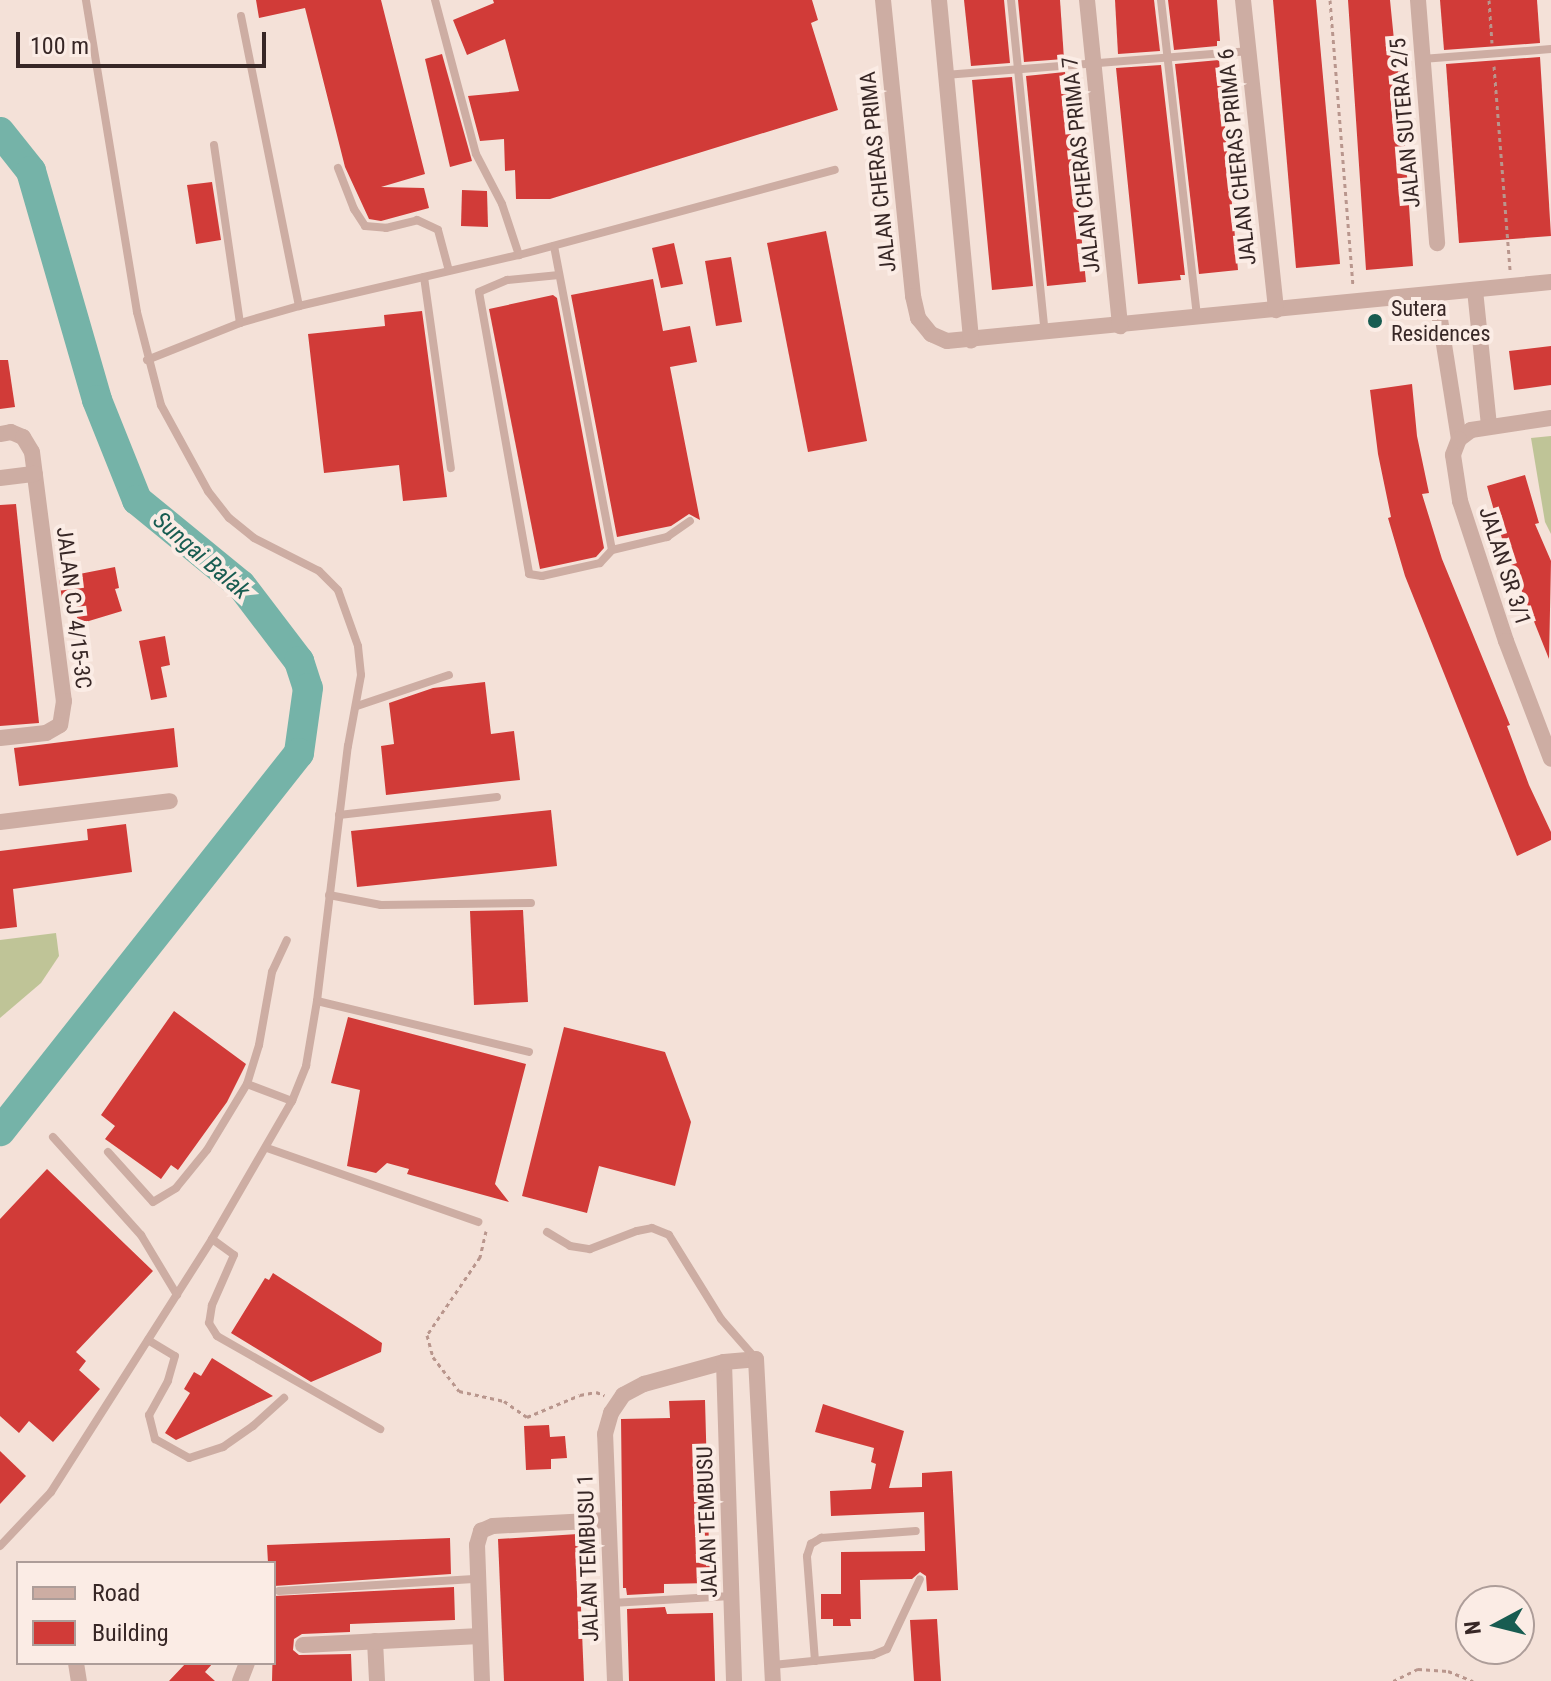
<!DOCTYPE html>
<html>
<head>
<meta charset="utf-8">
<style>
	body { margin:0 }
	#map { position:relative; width:1551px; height:1681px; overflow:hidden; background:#f4e1d8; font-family:"Roboto Condensed",sans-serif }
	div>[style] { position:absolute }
	.green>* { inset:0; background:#bfc497 }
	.river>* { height:30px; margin:-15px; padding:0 15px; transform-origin:15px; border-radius:15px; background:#75b3a8 }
	.building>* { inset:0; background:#d13b38 }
	.path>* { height:3px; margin-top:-1.5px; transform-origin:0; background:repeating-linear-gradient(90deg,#b9968d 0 4px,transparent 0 8px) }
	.service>* { height:8px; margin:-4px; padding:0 4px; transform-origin:4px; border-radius:4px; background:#cdada3 }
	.minor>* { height:16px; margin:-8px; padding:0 8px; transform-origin:8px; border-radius:8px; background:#cdada3 }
	.dots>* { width:22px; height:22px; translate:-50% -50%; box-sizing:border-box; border:4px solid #fbece5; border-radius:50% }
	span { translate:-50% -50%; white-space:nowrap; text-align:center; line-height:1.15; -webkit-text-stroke:8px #fbece5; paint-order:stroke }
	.street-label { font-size:22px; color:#372726 }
	.poi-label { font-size:22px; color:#372726 }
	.left { translate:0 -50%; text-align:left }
	.water-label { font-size:24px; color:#185c51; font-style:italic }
	.legend { position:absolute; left:16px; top:1561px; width:260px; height:104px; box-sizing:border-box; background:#fbece5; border:2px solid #ad9d99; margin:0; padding:10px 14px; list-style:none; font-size:24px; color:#372726 }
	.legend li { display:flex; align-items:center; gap:16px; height:40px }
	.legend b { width:40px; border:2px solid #ad9d99 }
	.north { position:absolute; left:1455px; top:1585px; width:80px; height:80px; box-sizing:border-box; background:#fbece5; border:2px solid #ad9d99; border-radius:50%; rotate:263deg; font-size:22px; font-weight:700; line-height:32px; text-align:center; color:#372726 }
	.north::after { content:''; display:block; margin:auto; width:28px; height:36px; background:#185c51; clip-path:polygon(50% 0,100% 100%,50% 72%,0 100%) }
	.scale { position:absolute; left:16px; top:32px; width:250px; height:36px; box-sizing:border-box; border:4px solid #372726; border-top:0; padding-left:10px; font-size:24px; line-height:28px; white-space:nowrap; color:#372726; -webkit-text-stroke:6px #fbece5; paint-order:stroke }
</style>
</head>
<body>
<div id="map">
	<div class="green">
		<div style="clip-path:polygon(1551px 436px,1551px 534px,1545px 522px,1531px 438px)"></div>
		<div style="clip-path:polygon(56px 933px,59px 956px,41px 983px,0 1018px,0 940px)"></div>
	</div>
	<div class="river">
		<div style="left:0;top:132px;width:50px;rotate:51.5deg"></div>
		<div style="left:31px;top:171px;width:238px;rotate:73.9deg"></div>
		<div style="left:97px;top:400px;width:108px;rotate:68.2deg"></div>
		<div style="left:137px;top:500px;width:134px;rotate:39.3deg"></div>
		<div style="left:241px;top:585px;width:96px;rotate:52.7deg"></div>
		<div style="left:299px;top:661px;width:28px;rotate:72deg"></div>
		<div style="left:308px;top:688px;width:66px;rotate:97.9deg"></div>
		<div style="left:299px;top:753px;width:482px;rotate:128.3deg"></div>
	</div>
	<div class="building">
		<div style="clip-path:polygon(256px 0,381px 0,425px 174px,381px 187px,424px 188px,429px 208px,381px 221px,369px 219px,345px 167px,305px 8px,259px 18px)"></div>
		<div style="clip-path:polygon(493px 0,812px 0,818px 20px,811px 23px,838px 110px,550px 199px,516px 199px,515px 170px,505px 171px,504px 139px,480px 141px,468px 96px,519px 91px,505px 39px,467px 55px,453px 20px,494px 3px)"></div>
		<div style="clip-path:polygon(964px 0,1004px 0,1010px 63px,971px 66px)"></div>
		<div style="clip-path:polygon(1018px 0,1060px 0,1064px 59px,1024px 62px)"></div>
		<div style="clip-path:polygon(1115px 0,1154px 0,1160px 51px,1118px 54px)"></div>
		<div style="clip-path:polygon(1168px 0,1217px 0,1220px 41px,1217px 41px,1217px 46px,1174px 50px)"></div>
		<div style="clip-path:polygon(1273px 0,1316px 0,1340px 264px,1296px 268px)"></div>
		<div style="clip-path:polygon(1348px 0,1390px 0,1394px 40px,1398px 39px,1413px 266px,1366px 270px)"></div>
		<div style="clip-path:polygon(1440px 0,1537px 0,1540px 43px,1444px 50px)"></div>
		<div style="clip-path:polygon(442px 54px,472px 161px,450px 167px,425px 59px)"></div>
		<div style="clip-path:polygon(1540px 57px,1551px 236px,1459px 243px,1446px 64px)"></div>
		<div style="clip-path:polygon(1219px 60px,1238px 270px,1199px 274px,1175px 64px)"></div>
		<div style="clip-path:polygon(1161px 65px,1185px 275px,1180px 275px,1181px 280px,1138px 284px,1116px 68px)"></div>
		<div style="clip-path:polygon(1065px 72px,1086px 282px,1047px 286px,1026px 76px)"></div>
		<div style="clip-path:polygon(1012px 77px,1033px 286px,992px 290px,972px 80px)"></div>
		<div style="clip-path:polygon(212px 182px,221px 240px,196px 244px,187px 185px)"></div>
		<div style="clip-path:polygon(462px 190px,487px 191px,488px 227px,461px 226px)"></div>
		<div style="clip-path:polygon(826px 231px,867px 441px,808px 452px,767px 243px)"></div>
		<div style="clip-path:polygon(674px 243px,683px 284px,661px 288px,652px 248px)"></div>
		<div style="clip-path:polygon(731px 257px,742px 322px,716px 326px,705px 261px)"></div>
		<div style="clip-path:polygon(653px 279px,663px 331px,690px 326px,697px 362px,670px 367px,700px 520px,689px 514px,671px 526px,617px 537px,571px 295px)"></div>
		<div style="clip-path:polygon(553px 295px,557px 298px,604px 548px,596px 557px,540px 569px,489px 309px)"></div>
		<div style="clip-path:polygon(422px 311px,447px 497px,403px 501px,399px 465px,324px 473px,308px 334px,385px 326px,384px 315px)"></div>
		<div style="clip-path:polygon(1551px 346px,1551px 385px,1514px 390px,1509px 351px)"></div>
		<div style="clip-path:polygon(0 360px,8px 360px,15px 407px,0 409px)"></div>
		<div style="clip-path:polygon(1412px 384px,1417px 436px,1429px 493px,1422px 494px,1442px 559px,1510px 725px,1507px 726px,1529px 785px,1551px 832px,1551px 840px,1517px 856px,1405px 576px,1388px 518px,1391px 517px,1378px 454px,1370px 390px)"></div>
		<div style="clip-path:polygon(1525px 475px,1539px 523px,1535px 524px,1551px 561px,1549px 659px,1505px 549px,1487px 486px)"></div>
		<div style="clip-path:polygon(16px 504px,39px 723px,0 726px,0 505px)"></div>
		<div style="clip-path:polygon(115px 567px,119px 588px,115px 589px,122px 611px,79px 624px,71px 597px,62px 599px,59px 578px)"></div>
		<div style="clip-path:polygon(165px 636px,170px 665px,161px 667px,167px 697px,151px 700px,139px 641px)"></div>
		<div style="clip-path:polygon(485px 682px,491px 734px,514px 731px,520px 780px,386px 795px,381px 746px,394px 744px,389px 703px,433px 688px)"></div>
		<div style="clip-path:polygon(174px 728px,178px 767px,19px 786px,14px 748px)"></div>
		<div style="clip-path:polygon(551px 810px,557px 866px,357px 887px,351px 831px)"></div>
		<div style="clip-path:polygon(126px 824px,132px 872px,13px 889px,17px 927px,0 929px,0 851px,88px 840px,87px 829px)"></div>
		<div style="clip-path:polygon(523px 910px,528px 1002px,474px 1005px,470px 911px)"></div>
		<div style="clip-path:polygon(174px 1011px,246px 1064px,227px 1102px,178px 1170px,171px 1165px,161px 1179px,105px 1139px,115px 1126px,101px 1115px)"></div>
		<div style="clip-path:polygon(348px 1017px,526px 1064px,495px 1184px,509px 1202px,407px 1174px,409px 1169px,387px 1163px,376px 1173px,347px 1166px,360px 1090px,331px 1083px)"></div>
		<div style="clip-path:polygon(564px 1027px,665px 1052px,691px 1122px,675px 1186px,599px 1166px,587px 1213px,522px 1196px)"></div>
		<div style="clip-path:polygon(47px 1169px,153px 1271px,76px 1352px,86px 1361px,79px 1370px,100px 1389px,53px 1442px,29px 1421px,19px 1433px,0 1416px,0 1219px)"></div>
		<div style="clip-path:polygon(273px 1273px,382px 1343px,381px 1352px,311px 1382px,231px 1333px,265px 1278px,269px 1280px)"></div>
		<div style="clip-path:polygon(212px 1358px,273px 1396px,176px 1440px,165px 1433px,190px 1393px,184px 1389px,194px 1372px,201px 1376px)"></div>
		<div style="clip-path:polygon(705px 1400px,710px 1583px,664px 1584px,664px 1593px,627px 1595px,626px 1588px,623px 1588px,621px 1419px,670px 1418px,669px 1401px)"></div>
		<div style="clip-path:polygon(823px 1404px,904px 1431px,889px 1488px,922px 1487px,922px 1473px,952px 1471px,958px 1590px,927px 1591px,926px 1576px,920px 1572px,912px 1579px,860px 1580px,861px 1619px,850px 1619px,851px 1626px,833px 1626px,833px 1619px,821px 1619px,821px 1594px,841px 1594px,841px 1552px,925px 1551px,924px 1512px,831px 1516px,830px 1491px,871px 1489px,876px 1464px,871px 1462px,874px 1448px,815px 1432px)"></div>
		<div style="clip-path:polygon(549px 1425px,550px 1437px,565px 1436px,567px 1458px,551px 1459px,551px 1469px,526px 1470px,524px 1426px)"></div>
		<div style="clip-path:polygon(0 1451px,26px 1476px,0 1504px)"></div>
		<div style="clip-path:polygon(578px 1534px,584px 1681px,504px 1681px,498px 1539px)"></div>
		<div style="clip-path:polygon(450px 1538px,451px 1574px,274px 1586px,274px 1563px,268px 1563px,267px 1545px)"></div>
		<div style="clip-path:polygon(454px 1587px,455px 1620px,350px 1624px,350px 1632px,302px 1634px,294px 1639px,293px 1650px,299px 1655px,351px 1654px,352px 1681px,272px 1681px,274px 1596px)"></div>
		<div style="clip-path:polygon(665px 1607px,667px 1614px,713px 1613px,715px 1681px,629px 1681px,627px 1609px)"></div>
		<div style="clip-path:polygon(937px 1619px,941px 1681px,914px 1681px,910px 1620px)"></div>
		<div style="clip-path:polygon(186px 1663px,213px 1663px,205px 1672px,215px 1681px,169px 1681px)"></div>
	</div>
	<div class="path">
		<div style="left:1330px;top:0;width:287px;rotate:85.4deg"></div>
		<div style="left:1489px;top:0;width:43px;rotate:86deg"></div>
		<div style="left:1494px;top:66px;width:205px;rotate:85.5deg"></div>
		<div style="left:486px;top:1231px;width:27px;rotate:103deg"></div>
		<div style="left:480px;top:1257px;width:94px;rotate:124.2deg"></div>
		<div style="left:427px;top:1335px;width:23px;rotate:75deg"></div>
		<div style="left:433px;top:1357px;width:43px;rotate:52.6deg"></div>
		<div style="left:459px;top:1391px;width:46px;rotate:12.5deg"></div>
		<div style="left:504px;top:1401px;width:28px;rotate:35deg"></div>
		<div style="left:527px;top:1417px;width:57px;rotate:-22.5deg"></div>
		<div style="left:580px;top:1395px;width:16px;rotate:-11deg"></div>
		<div style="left:596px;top:1392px;width:9px;rotate:21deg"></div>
		<div style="left:1393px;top:1681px;width:28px;rotate:-26deg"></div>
		<div style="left:1418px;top:1669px;width:30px;rotate:4deg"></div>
		<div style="left:1448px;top:1671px;width:27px;rotate:22deg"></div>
	</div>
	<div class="service">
		<div style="left:435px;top:0;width:159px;rotate:75.1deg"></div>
		<div style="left:476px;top:154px;width:56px;rotate:62.5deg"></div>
		<div style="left:502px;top:204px;width:54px;rotate:71.6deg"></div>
		<div style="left:1011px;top:0;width:335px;rotate:84.2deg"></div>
		<div style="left:1161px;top:0;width:319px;rotate:83.5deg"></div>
		<div style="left:241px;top:16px;width:296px;rotate:78.7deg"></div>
		<div style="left:1422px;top:59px;width:129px;rotate:-4.4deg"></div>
		<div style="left:945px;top:75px;width:303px;rotate:-4.5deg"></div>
		<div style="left:214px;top:145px;width:180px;rotate:81.7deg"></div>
		<div style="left:338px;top:168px;width:44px;rotate:68.7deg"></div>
		<div style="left:354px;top:209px;width:20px;rotate:57deg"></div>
		<div style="left:365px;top:226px;width:21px;rotate:5deg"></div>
		<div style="left:386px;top:228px;width:32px;rotate:-14deg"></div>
		<div style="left:417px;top:220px;width:23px;rotate:25deg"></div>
		<div style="left:438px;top:230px;width:42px;rotate:75deg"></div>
		<div style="left:554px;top:246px;width:309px;rotate:79.2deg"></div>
		<div style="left:559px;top:275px;width:52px;rotate:174.5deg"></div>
		<div style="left:507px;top:280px;width:30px;rotate:157deg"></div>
		<div style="left:479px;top:292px;width:286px;rotate:79.9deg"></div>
		<div style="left:529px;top:574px;width:13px;rotate:9deg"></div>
		<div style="left:542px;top:576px;width:59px;rotate:-12.6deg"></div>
		<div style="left:600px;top:563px;width:18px;rotate:-47deg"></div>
		<div style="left:612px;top:550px;width:57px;rotate:-13.3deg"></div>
		<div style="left:667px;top:537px;width:28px;rotate:-35deg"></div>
		<div style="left:424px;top:277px;width:193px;rotate:82deg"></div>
		<div style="left:147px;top:360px;width:100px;rotate:-21.7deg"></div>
		<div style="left:240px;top:323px;width:61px;rotate:-16.1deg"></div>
		<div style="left:299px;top:306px;width:226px;rotate:-13.1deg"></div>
		<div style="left:519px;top:255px;width:327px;rotate:-15.1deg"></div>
		<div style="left:357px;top:706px;width:97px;rotate:-18.6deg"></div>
		<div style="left:339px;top:815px;width:159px;rotate:-6.5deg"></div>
		<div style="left:329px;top:895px;width:53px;rotate:10.9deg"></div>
		<div style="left:381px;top:905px;width:150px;rotate:-0.8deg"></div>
		<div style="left:317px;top:1001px;width:218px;rotate:13.5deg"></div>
		<div style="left:247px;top:1084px;width:41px;rotate:-72.9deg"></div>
		<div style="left:259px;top:1045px;width:74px;rotate:-79.9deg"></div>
		<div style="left:272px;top:972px;width:35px;rotate:-65deg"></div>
		<div style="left:53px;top:1137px;width:132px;rotate:48.1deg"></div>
		<div style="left:141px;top:1235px;width:70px;rotate:59deg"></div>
		<div style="left:267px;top:1148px;width:224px;rotate:19.3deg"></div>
		<div style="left:108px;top:1152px;width:67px;rotate:48deg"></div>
		<div style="left:153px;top:1202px;width:27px;rotate:-31deg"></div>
		<div style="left:176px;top:1188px;width:49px;rotate:-50.8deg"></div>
		<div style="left:207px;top:1150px;width:77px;rotate:-58.8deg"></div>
		<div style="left:247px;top:1084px;width:48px;rotate:20.7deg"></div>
		<div style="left:547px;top:1232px;width:27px;rotate:31deg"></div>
		<div style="left:570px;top:1246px;width:20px;rotate:9deg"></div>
		<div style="left:590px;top:1249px;width:50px;rotate:-21deg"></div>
		<div style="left:637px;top:1231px;width:15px;rotate:-11deg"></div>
		<div style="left:652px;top:1228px;width:18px;rotate:22deg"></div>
		<div style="left:669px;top:1235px;width:99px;rotate:58.2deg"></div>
		<div style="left:721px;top:1319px;width:53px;rotate:48.8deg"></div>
		<div style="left:212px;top:1239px;width:27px;rotate:36deg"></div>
		<div style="left:234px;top:1255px;width:55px;rotate:113.7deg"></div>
		<div style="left:212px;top:1305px;width:18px;rotate:99deg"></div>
		<div style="left:209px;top:1323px;width:15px;rotate:58deg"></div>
		<div style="left:217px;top:1336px;width:188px;rotate:29.7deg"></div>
		<div style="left:148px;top:1340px;width:31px;rotate:31deg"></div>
		<div style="left:175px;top:1356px;width:26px;rotate:106deg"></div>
		<div style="left:168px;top:1381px;width:39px;rotate:119deg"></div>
		<div style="left:149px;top:1415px;width:25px;rotate:76deg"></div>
		<div style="left:155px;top:1439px;width:39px;rotate:29deg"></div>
		<div style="left:189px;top:1458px;width:36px;rotate:-18deg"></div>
		<div style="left:223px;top:1447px;width:37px;rotate:-35deg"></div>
		<div style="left:253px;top:1426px;width:42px;rotate:-42.1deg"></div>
		<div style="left:0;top:1546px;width:74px;rotate:-46.6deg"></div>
		<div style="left:51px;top:1492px;width:300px;rotate:-57.5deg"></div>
		<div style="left:212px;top:1239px;width:160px;rotate:-59.9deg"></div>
		<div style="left:292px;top:1101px;width:38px;rotate:-68deg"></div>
		<div style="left:306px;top:1066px;width:66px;rotate:-80.4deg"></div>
		<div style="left:317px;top:1001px;width:257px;rotate:-83.1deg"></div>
		<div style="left:348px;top:746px;width:72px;rotate:-79.6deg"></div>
		<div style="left:361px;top:675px;width:29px;rotate:-96deg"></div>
		<div style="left:358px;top:646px;width:59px;rotate:-109.7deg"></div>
		<div style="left:338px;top:590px;width:27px;rotate:-135deg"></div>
		<div style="left:319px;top:571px;width:73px;rotate:-153.1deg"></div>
		<div style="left:254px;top:538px;width:32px;rotate:-141deg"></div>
		<div style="left:229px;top:518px;width:34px;rotate:-128deg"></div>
		<div style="left:208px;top:491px;width:98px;rotate:-118.7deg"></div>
		<div style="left:161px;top:405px;width:96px;rotate:-104.5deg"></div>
		<div style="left:137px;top:312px;width:316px;rotate:-99.3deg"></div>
		<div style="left:279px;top:1591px;width:199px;rotate:-3.5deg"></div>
		<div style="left:612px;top:1603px;width:119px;rotate:-3.4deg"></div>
		<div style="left:815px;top:1661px;width:105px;rotate:-94.4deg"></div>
		<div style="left:807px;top:1556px;width:13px;rotate:-72deg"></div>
		<div style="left:811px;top:1544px;width:12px;rotate:-31deg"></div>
		<div style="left:821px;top:1538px;width:95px;rotate:-4.2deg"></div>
		<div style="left:773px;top:1665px;width:100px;rotate:-5.7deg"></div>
		<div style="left:873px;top:1655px;width:15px;rotate:-23deg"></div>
		<div style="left:887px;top:1649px;width:77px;rotate:-64.8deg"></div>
	</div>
	<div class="minor">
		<div style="left:883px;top:0;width:298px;rotate:84.2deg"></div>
		<div style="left:913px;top:296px;width:23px;rotate:77deg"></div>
		<div style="left:918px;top:318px;width:21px;rotate:51deg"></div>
		<div style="left:931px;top:334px;width:17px;rotate:24deg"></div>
		<div style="left:947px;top:341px;width:607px;rotate:-5.58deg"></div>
		<div style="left:939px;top:0;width:342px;rotate:84.6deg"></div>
		<div style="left:1087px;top:0;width:328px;rotate:84.2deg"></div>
		<div style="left:1243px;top:0;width:312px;rotate:83.9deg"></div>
		<div style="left:1418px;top:0;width:244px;rotate:85.5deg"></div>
		<div style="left:1475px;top:290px;width:137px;rotate:84.1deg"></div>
		<div style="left:1436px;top:294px;width:147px;rotate:81deg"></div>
		<div style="left:1551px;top:418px;width:81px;rotate:171.5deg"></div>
		<div style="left:1471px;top:430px;width:15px;rotate:143deg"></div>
		<div style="left:1459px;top:439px;width:17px;rotate:111deg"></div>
		<div style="left:1453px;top:455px;width:47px;rotate:81.3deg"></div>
		<div style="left:1460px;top:501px;width:147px;rotate:71.8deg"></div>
		<div style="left:1506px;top:641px;width:126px;rotate:69.1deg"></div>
		<div style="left:0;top:434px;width:11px;rotate:-10deg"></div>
		<div style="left:11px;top:432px;width:13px;rotate:23deg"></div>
		<div style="left:23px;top:437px;width:17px;rotate:59deg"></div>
		<div style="left:32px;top:452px;width:251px;rotate:82.7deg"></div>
		<div style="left:64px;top:701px;width:24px;rotate:99deg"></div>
		<div style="left:60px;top:725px;width:16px;rotate:150deg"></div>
		<div style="left:46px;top:733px;width:46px;rotate:173.8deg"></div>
		<div style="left:0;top:478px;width:35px;rotate:-7deg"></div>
		<div style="left:0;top:822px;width:171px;rotate:-7deg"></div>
		<div style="left:724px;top:1362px;width:319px;rotate:88.2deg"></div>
		<div style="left:375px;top:1641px;width:40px;rotate:87.1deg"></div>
		<div style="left:303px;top:1645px;width:177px;rotate:-2.9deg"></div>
		<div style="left:76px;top:1663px;width:18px;rotate:81deg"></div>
		<div style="left:240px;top:1681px;width:19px;rotate:-69deg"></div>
		<div style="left:482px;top:1681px;width:136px;rotate:-92.1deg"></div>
		<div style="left:477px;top:1545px;width:15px;rotate:-74deg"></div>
		<div style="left:481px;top:1531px;width:13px;rotate:-23deg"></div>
		<div style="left:493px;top:1526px;width:115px;rotate:-3deg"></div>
		<div style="left:615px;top:1681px;width:247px;rotate:-92.3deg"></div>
		<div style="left:605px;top:1434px;width:22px;rotate:-74deg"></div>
		<div style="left:611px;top:1413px;width:22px;rotate:-56deg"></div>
		<div style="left:623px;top:1395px;width:24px;rotate:-28deg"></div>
		<div style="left:644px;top:1384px;width:83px;rotate:-15.4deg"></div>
		<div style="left:724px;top:1362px;width:32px;rotate:-5deg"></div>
		<div style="left:756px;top:1359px;width:322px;rotate:87deg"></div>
	</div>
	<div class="dots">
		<div style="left:1375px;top:321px;background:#185c51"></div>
	</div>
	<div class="street-label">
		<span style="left:1405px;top:123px;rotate:-95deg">JALAN SUTERA 2/5</span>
		<span style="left:1237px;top:157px;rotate:-96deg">JALAN CHERAS PRIMA 6</span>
		<span style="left:1081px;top:165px;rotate:-96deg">JALAN CHERAS PRIMA 7</span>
		<span style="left:878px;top:172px;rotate:-96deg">JALAN CHERAS PRIMA</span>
		<span style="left:1505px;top:566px;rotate:72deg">JALAN SR 3/1</span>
		<span style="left:74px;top:608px;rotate:83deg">JALAN CJ 4/15-3C</span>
		<span style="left:707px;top:1522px;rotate:-92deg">JALAN TEMBUSU</span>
		<span style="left:588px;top:1558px;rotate:-92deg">JALAN TEMBUSU 1</span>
	</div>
	<div class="poi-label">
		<span class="left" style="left:1391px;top:321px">Sutera<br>Residences</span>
	</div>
	<div class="water-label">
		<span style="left:201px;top:556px;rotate:41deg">Sungai Balak</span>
	</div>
	<ul class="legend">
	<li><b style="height:10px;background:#cdada3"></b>Road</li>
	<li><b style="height:22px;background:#d13b38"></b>Building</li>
	</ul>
	<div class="north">N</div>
	<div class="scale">100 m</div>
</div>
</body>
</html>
